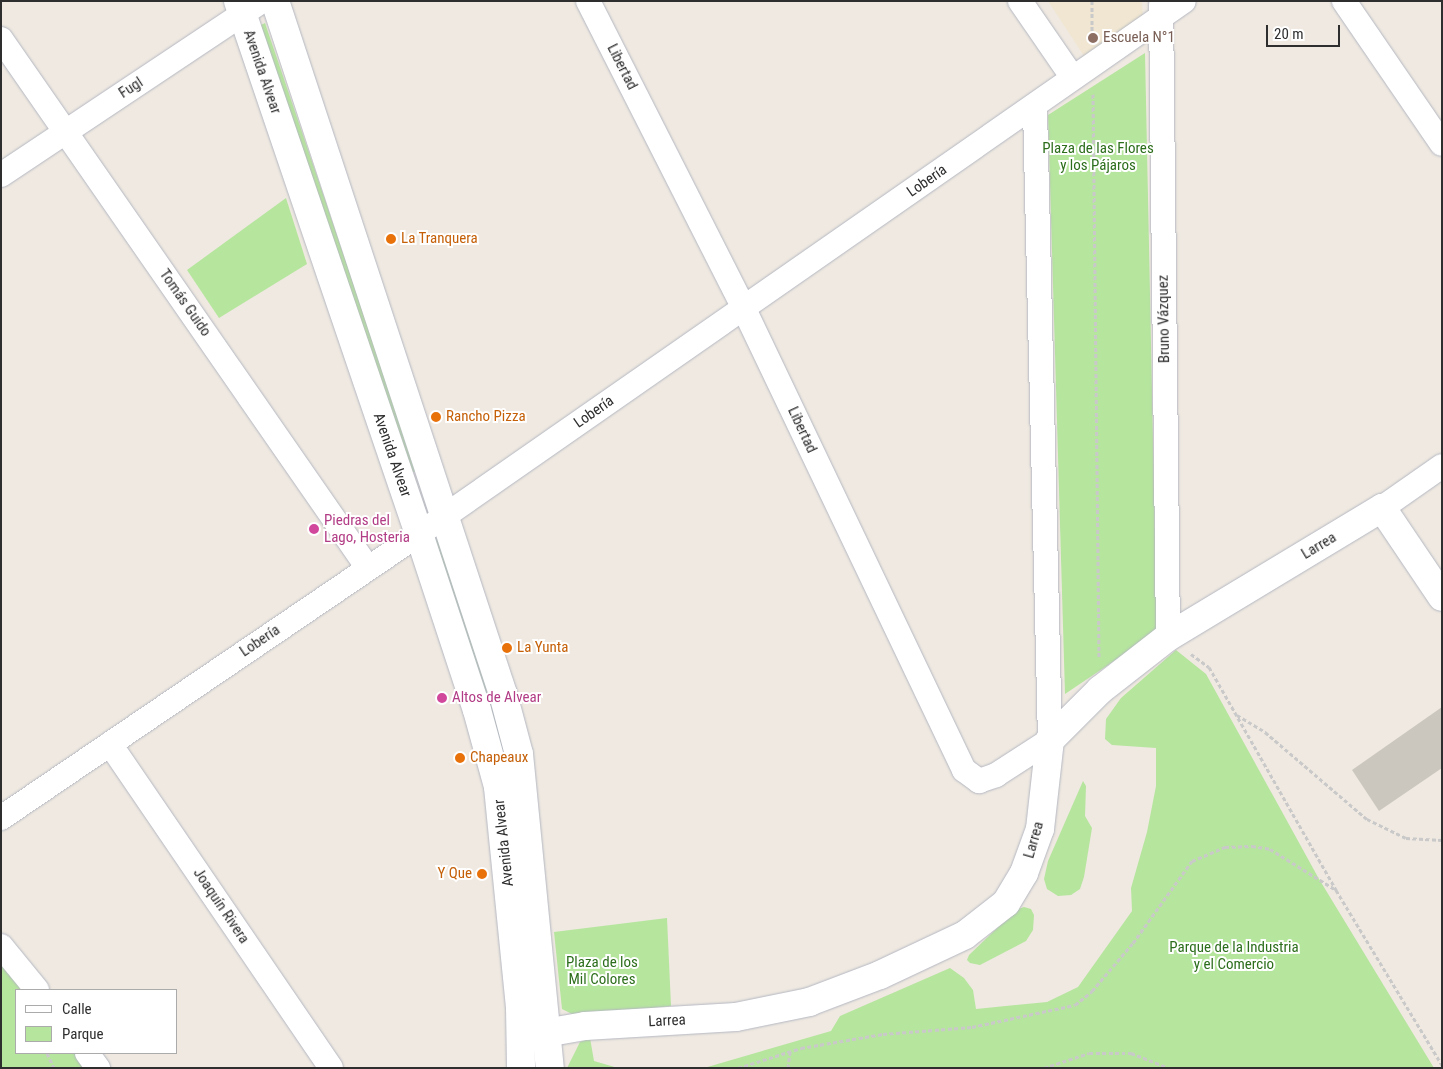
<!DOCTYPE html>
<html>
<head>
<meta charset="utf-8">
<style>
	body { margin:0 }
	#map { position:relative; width:1443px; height:1069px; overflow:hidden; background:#efe9e1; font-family:"Roboto Condensed",sans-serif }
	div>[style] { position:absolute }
	.education>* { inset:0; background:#f0e6d1 }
	.green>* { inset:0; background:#b6e59e }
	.building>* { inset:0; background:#cbc7bf }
	.path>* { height:3px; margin-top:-1.5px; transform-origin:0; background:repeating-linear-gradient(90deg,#c9c9c9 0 4px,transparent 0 6.5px) }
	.roads { filter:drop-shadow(0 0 1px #b4b7c1) drop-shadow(0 0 1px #b4b7c1) }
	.minor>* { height:24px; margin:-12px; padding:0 12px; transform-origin:12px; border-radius:12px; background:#fff }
	.secondary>* { height:28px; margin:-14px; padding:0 14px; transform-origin:14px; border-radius:14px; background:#fff }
	.dots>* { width:14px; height:14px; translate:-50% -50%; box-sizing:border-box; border:2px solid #fff; border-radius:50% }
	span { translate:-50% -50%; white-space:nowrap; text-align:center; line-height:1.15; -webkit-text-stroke:4px #fff; paint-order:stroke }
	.education-label { font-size:15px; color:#785e54 }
	.left { translate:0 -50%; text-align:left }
	.street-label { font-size:15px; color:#2e2e2e }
	.park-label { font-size:15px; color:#2c6e1b }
	.food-label { font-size:15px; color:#c56008 }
	.right { translate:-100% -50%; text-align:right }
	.hotel-label { font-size:15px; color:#b23c85 }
	.frame { position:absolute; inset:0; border:2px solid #2e2e2e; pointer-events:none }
	.legend { position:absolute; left:15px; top:989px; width:162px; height:65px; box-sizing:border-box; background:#fff; border:1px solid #ababab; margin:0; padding:6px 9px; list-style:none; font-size:15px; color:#2e2e2e }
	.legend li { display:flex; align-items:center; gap:10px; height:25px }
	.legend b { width:25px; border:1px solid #ababab }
	.scale { position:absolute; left:1266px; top:25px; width:74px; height:22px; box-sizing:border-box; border:2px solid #2e2e2e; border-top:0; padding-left:6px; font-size:15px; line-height:18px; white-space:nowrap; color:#2e2e2e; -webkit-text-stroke:4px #fff; paint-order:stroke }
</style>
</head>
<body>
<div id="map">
	<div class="education">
		<div style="clip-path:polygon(1048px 1px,1142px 1px,1143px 19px,1084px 56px)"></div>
	</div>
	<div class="green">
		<div style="clip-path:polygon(265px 23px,417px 471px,409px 473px,257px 27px)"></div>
		<div style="clip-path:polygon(1145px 53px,1157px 632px,1065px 694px,1048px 115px)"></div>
		<div style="clip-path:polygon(286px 198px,307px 264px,219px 318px,187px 270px)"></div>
		<div style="clip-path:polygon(438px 538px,497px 722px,518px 802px,433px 542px)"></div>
		<div style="clip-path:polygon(1176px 650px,1206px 674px,1319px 879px,1434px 1068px,704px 1068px,831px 1031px,840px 1016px,950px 968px,964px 978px,973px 990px,976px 1009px,1047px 1002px,1078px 987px,1132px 911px,1131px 888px,1147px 832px,1156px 786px,1156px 748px,1112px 745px,1105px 739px,1106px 719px,1121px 698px)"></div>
		<div style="clip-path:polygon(1083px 781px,1086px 786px,1085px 816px,1092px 828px,1084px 877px,1080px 889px,1071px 895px,1058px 896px,1047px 889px,1044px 879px,1048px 861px)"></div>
		<div style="clip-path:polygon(1024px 907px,1031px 909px,1034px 915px,1033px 930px,1026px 941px,980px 965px,970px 963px,967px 960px,969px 955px,1016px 910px)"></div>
		<div style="clip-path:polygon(667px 918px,671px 1006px,578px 1017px,562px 1009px,554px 932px)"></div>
		<div style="clip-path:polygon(1px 963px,25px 990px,16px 990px,16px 1053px,83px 1053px,93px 1068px,1px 1068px)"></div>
		<div style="clip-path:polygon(590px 1038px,594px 1061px,618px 1068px,567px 1068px,580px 1042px)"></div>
	</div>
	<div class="building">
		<div style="clip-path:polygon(1442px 707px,1442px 768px,1379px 811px,1352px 770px)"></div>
	</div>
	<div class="path">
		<div style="left:1092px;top:1px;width:35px;rotate:90deg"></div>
		<div style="left:1093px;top:94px;width:564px;rotate:89.39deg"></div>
		<div style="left:1191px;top:654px;width:22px;rotate:36deg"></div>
		<div style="left:1209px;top:667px;width:257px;rotate:60.3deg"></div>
		<div style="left:1336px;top:890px;width:205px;rotate:58.8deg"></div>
		<div style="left:1237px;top:715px;width:33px;rotate:31deg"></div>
		<div style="left:1265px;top:732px;width:134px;rotate:40.5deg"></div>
		<div style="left:1367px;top:819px;width:43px;rotate:26deg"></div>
		<div style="left:1406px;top:838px;width:36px;rotate:3deg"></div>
		<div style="left:47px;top:1053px;width:17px;rotate:65deg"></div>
		<div style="left:738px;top:1068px;width:66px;rotate:-17.6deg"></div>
		<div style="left:801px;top:1048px;width:83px;rotate:-9.7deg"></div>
		<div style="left:883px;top:1034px;width:89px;rotate:-4.5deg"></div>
		<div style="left:972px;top:1027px;width:105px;rotate:-12.1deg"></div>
		<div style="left:1075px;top:1005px;width:22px;rotate:-39deg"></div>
		<div style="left:1092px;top:991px;width:63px;rotate:-49.5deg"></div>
		<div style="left:1133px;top:943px;width:101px;rotate:-54.3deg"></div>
		<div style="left:1192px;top:861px;width:36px;rotate:-23deg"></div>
		<div style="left:1225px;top:847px;width:27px;rotate:-2deg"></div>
		<div style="left:1252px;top:846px;width:18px;rotate:9deg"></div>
		<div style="left:1270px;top:849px;width:78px;rotate:31.8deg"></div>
		<div style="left:788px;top:1068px;width:17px;rotate:-83deg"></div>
		<div style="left:1044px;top:1068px;width:47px;rotate:-18.4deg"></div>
		<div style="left:1089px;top:1053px;width:42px"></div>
		<div style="left:1131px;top:1053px;width:41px;rotate:21.5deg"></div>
	</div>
	<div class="roads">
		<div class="minor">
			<div style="left:588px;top:1px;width:345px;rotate:63.1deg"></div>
			<div style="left:744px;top:309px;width:511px;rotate:64.49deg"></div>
			<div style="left:964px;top:770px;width:19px;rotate:36deg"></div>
			<div style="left:979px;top:781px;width:18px;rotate:-19deg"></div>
			<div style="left:996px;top:775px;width:64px;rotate:-32.9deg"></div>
			<div style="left:1050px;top:740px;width:633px;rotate:-91.36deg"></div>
			<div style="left:1020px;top:1px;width:93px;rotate:55.5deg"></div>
			<div style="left:1344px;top:1px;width:173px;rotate:55.6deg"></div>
			<div style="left:1161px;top:5px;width:632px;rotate:89.37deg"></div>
			<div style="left:1px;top:39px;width:644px;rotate:55.25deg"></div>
			<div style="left:1px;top:175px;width:314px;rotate:-33.7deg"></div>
			<div style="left:1382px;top:508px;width:73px;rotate:-35deg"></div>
			<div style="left:110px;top:744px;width:392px;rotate:55.7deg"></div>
			<div style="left:1px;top:818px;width:505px;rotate:-34.19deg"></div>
			<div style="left:419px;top:534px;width:932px;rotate:-34.87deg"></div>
			<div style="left:1px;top:946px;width:57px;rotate:50.7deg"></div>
			<div style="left:87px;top:1053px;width:19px;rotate:54deg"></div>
		</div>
		<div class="secondary">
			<div style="left:238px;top:1px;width:563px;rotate:71.24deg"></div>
			<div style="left:419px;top:534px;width:185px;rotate:71.8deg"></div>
			<div style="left:477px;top:710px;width:80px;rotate:74.7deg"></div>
			<div style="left:498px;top:787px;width:222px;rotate:84.3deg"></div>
			<div style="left:520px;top:1008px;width:60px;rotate:89deg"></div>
			<div style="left:275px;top:1px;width:730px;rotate:71.79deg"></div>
			<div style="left:503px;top:694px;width:62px;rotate:75.1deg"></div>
			<div style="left:519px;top:754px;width:316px;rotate:84.4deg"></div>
			<div style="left:522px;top:1037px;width:64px;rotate:-9.9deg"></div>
			<div style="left:585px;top:1026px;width:151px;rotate:-3.4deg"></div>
			<div style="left:736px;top:1017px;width:75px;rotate:-11.6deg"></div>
			<div style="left:809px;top:1002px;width:76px;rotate:-20.8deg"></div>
			<div style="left:880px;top:975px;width:94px;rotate:-25.2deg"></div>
			<div style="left:965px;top:935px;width:52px;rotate:-38deg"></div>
			<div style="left:1006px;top:903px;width:35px;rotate:-59deg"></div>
			<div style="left:1024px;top:873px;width:47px;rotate:-70deg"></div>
			<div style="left:1040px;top:829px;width:90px;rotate:-83.6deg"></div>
			<div style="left:1050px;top:740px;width:71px;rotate:-45deg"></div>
			<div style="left:1100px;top:690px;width:86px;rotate:-37.9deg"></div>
			<div style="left:1168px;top:637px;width:250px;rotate:-31.1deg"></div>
			<div style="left:1382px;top:508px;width:107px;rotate:56deg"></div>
		</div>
	</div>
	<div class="dots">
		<div style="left:1093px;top:38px;background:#8d6e63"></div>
		<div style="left:391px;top:239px;background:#e8710a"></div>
		<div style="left:436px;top:417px;background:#e8710a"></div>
		<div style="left:314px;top:529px;background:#d1479c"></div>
		<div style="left:507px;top:648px;background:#e8710a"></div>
		<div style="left:442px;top:698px;background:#d1479c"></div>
		<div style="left:460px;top:758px;background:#e8710a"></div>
		<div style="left:482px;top:874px;background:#e8710a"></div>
	</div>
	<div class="education-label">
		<span class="left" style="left:1103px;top:38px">Escuela N°1</span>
	</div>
	<div class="street-label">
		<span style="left:622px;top:67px;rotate:63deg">Libertad</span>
		<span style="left:262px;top:72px;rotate:71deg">Avenida Alvear</span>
		<span style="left:131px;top:88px;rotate:-33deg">Fugl</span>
		<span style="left:927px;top:181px;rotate:-35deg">Lobería</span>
		<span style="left:185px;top:303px;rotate:55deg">Tomás Guido</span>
		<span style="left:1164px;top:319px;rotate:-91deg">Bruno Vázquez</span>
		<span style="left:594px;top:412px;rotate:-35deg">Lobería</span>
		<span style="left:802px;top:430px;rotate:65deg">Libertad</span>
		<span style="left:392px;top:455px;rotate:71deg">Avenida Alvear</span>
		<span style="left:1319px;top:546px;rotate:-31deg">Larrea</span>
		<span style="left:260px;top:641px;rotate:-34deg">Lobería</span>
		<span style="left:1034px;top:840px;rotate:-74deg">Larrea</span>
		<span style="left:504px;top:843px;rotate:-96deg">Avenida Alvear</span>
		<span style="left:221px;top:906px;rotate:56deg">Joaquín Rivera</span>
		<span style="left:667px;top:1021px;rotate:-3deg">Larrea</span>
	</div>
	<div class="park-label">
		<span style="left:1098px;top:157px">Plaza de las Flores<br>y los Pájaros</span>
		<span style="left:1234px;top:956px">Parque de la Industria<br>y el Comercio</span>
		<span style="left:602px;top:971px">Plaza de los<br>Mil Colores</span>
	</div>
	<div class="food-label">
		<span class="left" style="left:401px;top:239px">La Tranquera</span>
		<span class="left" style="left:446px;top:417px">Rancho Pizza</span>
		<span class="left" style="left:517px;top:648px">La Yunta</span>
		<span class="left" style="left:470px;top:758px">Chapeaux</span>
		<span class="right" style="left:472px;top:874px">Y Que</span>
	</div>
	<div class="hotel-label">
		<span class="left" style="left:324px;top:529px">Piedras del<br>Lago, Hosteria</span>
		<span class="left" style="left:452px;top:698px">Altos de Alvear</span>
	</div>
	<div class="frame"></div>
	<ul class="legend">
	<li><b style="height:6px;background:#fff"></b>Calle</li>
	<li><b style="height:14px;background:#b6e59e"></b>Parque</li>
	</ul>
	<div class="scale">20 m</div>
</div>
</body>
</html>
